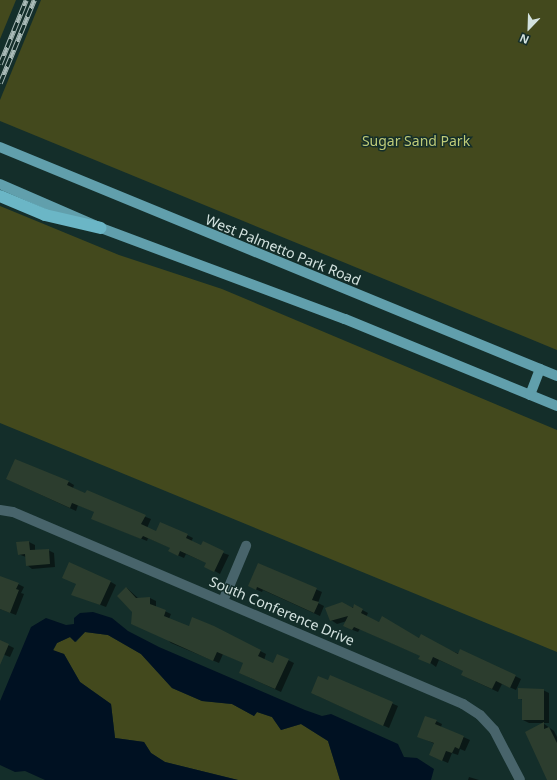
<!DOCTYPE html>
<html>
<head>
<meta charset="utf-8">
<style>
	body { margin:0 }
	#map { position:relative; width:557px; height:780px; overflow:hidden; background:#142e2a; font-family:"Noto Sans",sans-serif }
	div>[style] { position:absolute }
	.green>* { inset:0; background:#43491d }
	.water>* { inset:0; background:#012 }
	.shadow>* { inset:0; background:#0007 }
	.building>* { inset:0; background:#2c3d2e }
	.minor>* { height:10px; margin:-5px; padding:0 5px; transform-origin:5px; border-radius:5px; background:#48646b }
	.major>* { height:10px; margin:-5px; padding:0 5px; transform-origin:5px; border-radius:5px; background:#619fac }
	.highway>* { height:12px; margin:-6px; padding:0 6px; transform-origin:6px; border-radius:6px; background:#6bb6c6 }
	.rail>* { height:4.5px; margin-top:-2.25px; transform-origin:0; background:repeating-linear-gradient(90deg,#142e2a 0 9px,#a9bab7 0 18px); box-sizing:border-box; border-block:1px solid #a9bab7 }
	span { translate:-50% -50%; white-space:nowrap; text-align:center; line-height:1.15; -webkit-text-stroke:3px #142e2a; paint-order:stroke }
	.park-label { font-size:14px; color:#bfcb78 }
	.street-label { font-size:14px; color:#d3e2df }
	.north { position:absolute; left:509px; top:8px; width:40px; height:40px; -webkit-text-stroke:3px #142e2a; paint-order:stroke; rotate:203deg; font-size:11px; font-weight:700; line-height:16px; text-align:center; color:#d3e2df }
	.north::after { content:''; display:block; margin:auto; width:14px; height:18px; background:#d3e2df; clip-path:polygon(50% 0,100% 100%,50% 72%,0 100%) }
</style>
</head>
<body>
<div id="map">
	<div class="green">
		<div style="clip-path:polygon(0 0,16px 0,0 39px)"></div>
		<div style="clip-path:polygon(41px 0,557px 0,557px 350px,0 121px,0 100px)"></div>
		<div style="clip-path:polygon(0 206px,119px 255px,222px 289px,557px 430px,557px 652px,0 423px)"></div>
		<div style="clip-path:polygon(85px 632px,108px 635px,141px 654px,172px 688px,202px 701px,232px 704px,254px 716px,257px 712px,272px 717px,281px 730px,301px 724px,328px 741px,340px 780px,238px 780px,165px 762px,151px 753px,144px 742px,115px 738px,111px 704px,80px 682px,64px 654px,53px 651px,57px 643px,70px 637px,76px 642px)"></div>
	</div>
	<div class="water">
		<div style="clip-path:polygon(93px 612px,112px 618px,128px 631px,159px 647px,305px 710px,322px 716px,331px 714px,398px 744px,404px 757px,417px 758px,434px 769px,431px 780px,340px 780px,328px 741px,301px 724px,281px 730px,272px 717px,257px 712px,254px 716px,232px 704px,202px 701px,172px 688px,141px 654px,108px 635px,85px 632px,75px 642px,70px 637px,57px 643px,53px 650px,64px 654px,80px 682px,111px 704px,115px 738px,144px 742px,151px 753px,165px 762px,238px 780px,45px 780px,25px 771px,15px 772px,0 765px,0 701px,31px 627px,46px 618px,66px 625px,74px 624px,74px 618px,80px 613px)"></div>
	</div>
	<div class="shadow">
		<div style="clip-path:polygon(7px 479px,69px 482px,74px 485px,73px 488px,86px 494px,151px 519px,147px 528px,156px 532px,187px 535px,193px 538px,191px 542px,229px 555px,220px 574px,211px 569px,207px 563px,186px 554px,184px 558px,175px 554px,171px 548px,148px 538px,147px 541px,98px 521px,95px 512px,78px 505px,76px 511px)"></div>
		<div style="clip-path:polygon(29px 542px,35px 545px,35px 551px,48px 550px,54px 553px,55px 567px,32px 569px,27px 565px,26px 557px,18px 554px)"></div>
		<div style="clip-path:polygon(259px 564px,322px 592px,318px 603px,324px 606px,320px 616px,263px 590px,262px 592px,255px 589px)"></div>
		<div style="clip-path:polygon(111px 582px,116px 585px,106px 607px,72px 594px,77px 584px)"></div>
		<div style="clip-path:polygon(0 583px,18px 584px,24px 587px,21px 593px,24px 594px,16px 615px,0 609px)"></div>
		<div style="clip-path:polygon(127px 588px,139px 599px,150px 598px,156px 601px,156px 607px,171px 614px,169px 619px,189px 627px,214px 627px,266px 654px,264px 660px,273px 664px,288px 660px,294px 663px,281px 692px,240px 673px,244px 663px,223px 654px,219px 663px,171px 643px,166px 638px,132px 624px,133px 612px)"></div>
		<div style="clip-path:polygon(355px 606px,368px 613px,366px 617px,515px 676px,521px 679px,516px 690px,502px 684px,498px 692px,468px 678px,462px 675px,464px 671px,439px 660px,436px 667px,421px 656px,360px 629px,358px 632px,350px 629px,347px 621px,337px 624px,331px 620px)"></div>
		<div style="clip-path:polygon(0 641px,14px 648px,10px 657px,2px 654px,0 660px)"></div>
		<div style="clip-path:polygon(331px 677px,398px 706px,389px 728px,318px 696px)"></div>
		<div style="clip-path:polygon(543px 690px,549px 693px,549px 723px,529px 723px,523px 720px,523px 700px,519px 698px)"></div>
		<div style="clip-path:polygon(436px 721px,442px 724px,441px 727px,470px 740px,465px 751px,460px 749px,458px 755px,452px 753px,448px 763px,430px 755px,435px 744px,418px 736px)"></div>
		<div style="clip-path:polygon(543px 723px,554px 731px,557px 737px,557px 780px,549px 780px)"></div>
		<div style="clip-path:polygon(469px 777px,479px 780px,468px 780px)"></div>
	</div>
	<div class="building">
		<div style="clip-path:polygon(15px 459px,69px 481px,67px 485px,85px 493px,87px 490px,146px 515px,141px 524px,156px 531px,160px 522px,188px 534px,186px 538px,201px 545px,203px 541px,224px 551px,214px 572px,204px 567px,206px 563px,180px 551px,178px 556px,168px 551px,170px 548px,143px 536px,141px 539px,91px 519px,94px 512px,72px 503px,70px 508px,6px 479px)"></div>
		<div style="clip-path:polygon(29px 541px,30px 550px,49px 549px,50px 564px,26px 566px,25px 554px,18px 555px,16px 542px)"></div>
		<div style="clip-path:polygon(69px 562px,111px 581px,100px 605px,71px 595px,76px 584px,62px 578px)"></div>
		<div style="clip-path:polygon(258px 563px,317px 588px,312px 600px,319px 602px,314px 613px,257px 587px,256px 590px,248px 586px)"></div>
		<div style="clip-path:polygon(0 576px,19px 583px,16px 589px,19px 590px,10px 613px,0 609px)"></div>
		<div style="clip-path:polygon(126px 587px,136px 598px,150px 597px,150px 604px,166px 610px,164px 616px,189px 626px,192px 617px,214px 626px,261px 650px,258px 656px,273px 663px,277px 654px,289px 659px,275px 689px,239px 673px,243px 663px,217px 652px,213px 661px,131px 624px,132px 612px,117px 596px)"></div>
		<div style="clip-path:polygon(342px 602px,353px 608px,354px 604px,363px 609px,361px 613px,379px 622px,382px 616px,419px 638px,421px 634px,458px 654px,460px 649px,516px 675px,510px 688px,496px 681px,492px 689px,461px 675px,463px 671px,433px 657px,430px 664px,418px 659px,420px 656px,393px 644px,354px 627px,352px 630px,343px 626px,348px 616px,330px 621px,325px 608px)"></div>
		<div style="clip-path:polygon(0 640px,9px 644px,0 665px)"></div>
		<div style="clip-path:polygon(330px 675px,393px 702px,383px 726px,311px 693px,318px 676px,328px 680px)"></div>
		<div style="clip-path:polygon(518px 688px,544px 689px,544px 720px,522px 720px,522px 699px,518px 699px)"></div>
		<div style="clip-path:polygon(425px 716px,437px 720px,435px 724px,464px 736px,459px 749px,455px 747px,452px 753px,446px 751px,442px 761px,429px 755px,434px 743px,417px 737px)"></div>
		<div style="clip-path:polygon(544px 722px,544px 729px,549px 727px,557px 743px,557px 780px,547px 780px,525px 732px)"></div>
	</div>
	<div class="minor">
		<div style="left:0;top:510px;width:13px;rotate:9deg"></div>
		<div style="left:13px;top:512px;width:489px;rotate:23.1deg"></div>
		<div style="left:463px;top:704px;width:20px;rotate:33deg"></div>
		<div style="left:480px;top:715px;width:21px;rotate:47deg"></div>
		<div style="left:494px;top:730px;width:56px;rotate:62.5deg"></div>
		<div style="left:223px;top:601px;width:60px;rotate:-67.3deg"></div>
	</div>
	<div class="major">
		<div style="left:0;top:147px;width:602px;rotate:22.35deg"></div>
		<div style="left:0;top:184px;width:110px;rotate:23.5deg"></div>
		<div style="left:101px;top:228px;width:260px;rotate:20.5deg"></div>
		<div style="left:345px;top:319px;width:229px;rotate:22.3deg"></div>
		<div style="left:530px;top:395px;width:28px;rotate:-69deg"></div>
	</div>
	<div class="highway">
		<div style="left:0;top:196px;width:49px;rotate:22.9deg"></div>
		<div style="left:45px;top:215px;width:57px;rotate:13.1deg"></div>
	</div>
	<div class="rail">
		<div style="left:0;top:64px;width:69px;rotate:-67.9deg"></div>
		<div style="left:0;top:83px;width:90px;rotate:-67.7deg"></div>
	</div>
	<div class="park-label">
		<span style="left:416px;top:141px">Sugar Sand Park</span>
	</div>
	<div class="street-label">
		<span style="left:283px;top:250px;rotate:22deg">West Palmetto Park Road</span>
		<span style="left:282px;top:611px;rotate:23deg">South Conference Drive</span>
	</div>
	<div class="north">N</div>
</div>
</body>
</html>
